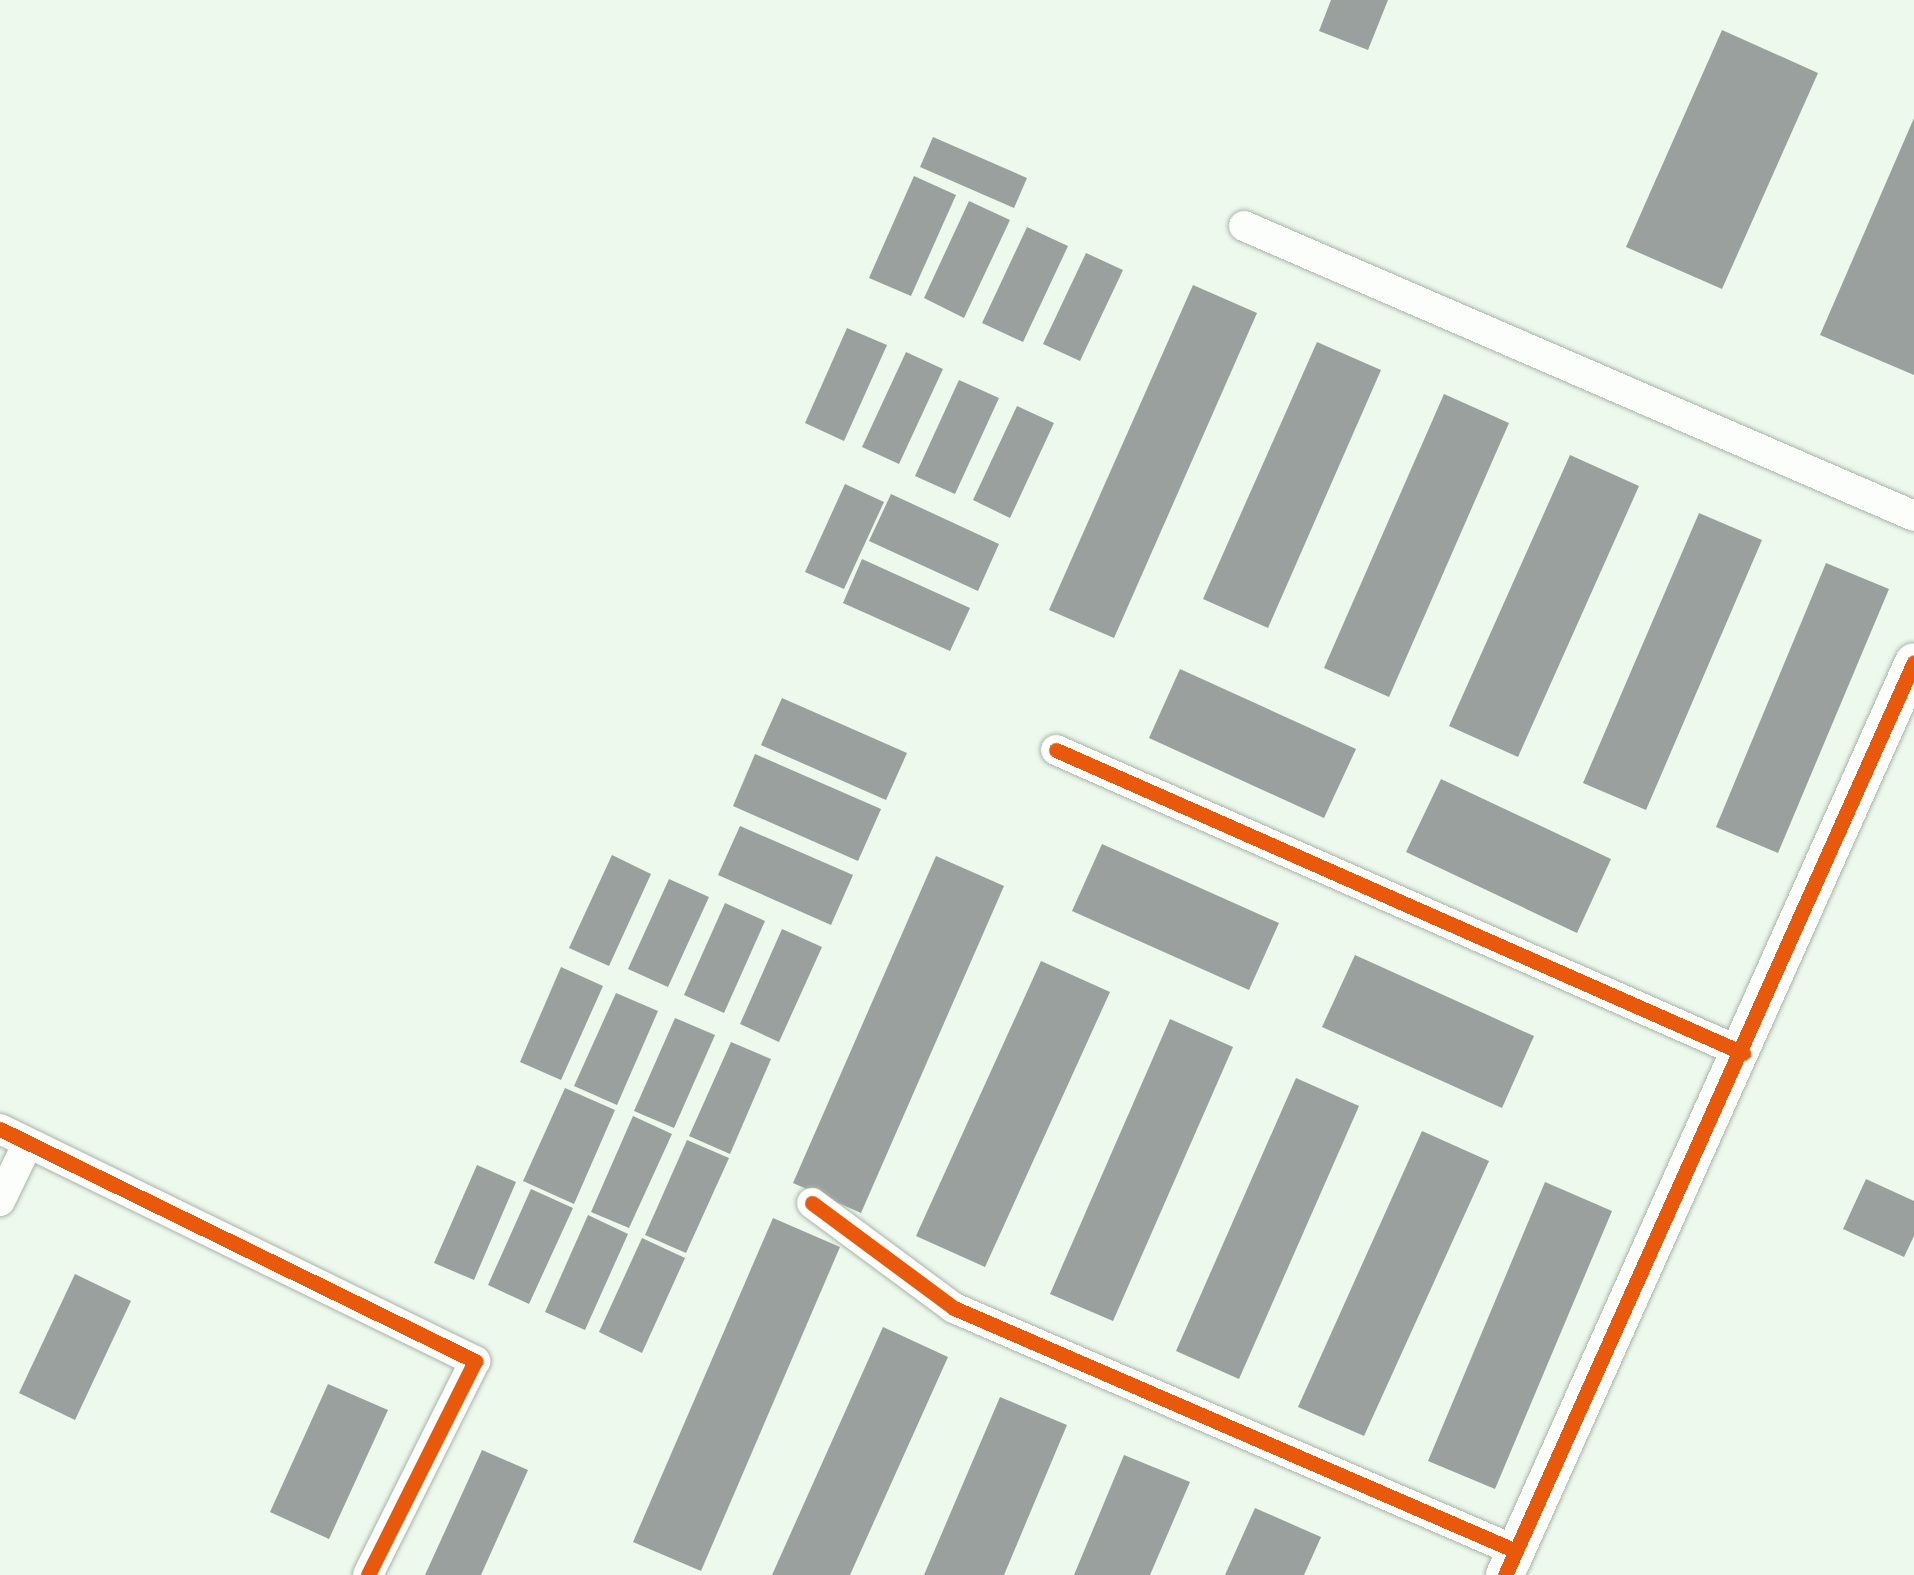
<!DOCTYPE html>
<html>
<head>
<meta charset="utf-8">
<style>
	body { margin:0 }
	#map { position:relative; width:1914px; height:1575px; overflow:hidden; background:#edf9ed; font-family:"Titillium Web",sans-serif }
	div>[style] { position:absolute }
	.building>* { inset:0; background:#99a09e }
	.roads { filter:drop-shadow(0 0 2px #aab3aa) drop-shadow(0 0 2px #aab3aa) }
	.minor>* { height:30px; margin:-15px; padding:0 15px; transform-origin:15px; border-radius:15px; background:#fcfefc }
	.tertiary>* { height:38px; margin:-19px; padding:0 19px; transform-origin:19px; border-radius:19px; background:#fcfefc }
	.cycleway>* { height:15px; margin:-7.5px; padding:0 7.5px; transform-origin:7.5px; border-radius:7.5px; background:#e8590c }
	span { translate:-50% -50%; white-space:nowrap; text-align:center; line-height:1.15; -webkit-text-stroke:10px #fff; paint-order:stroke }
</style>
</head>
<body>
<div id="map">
	<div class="building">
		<div style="clip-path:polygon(1331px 0,1388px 0,1368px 50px,1319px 31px)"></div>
		<div style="clip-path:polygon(1722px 30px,1818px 73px,1722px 289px,1626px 247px)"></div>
		<div style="clip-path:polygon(1914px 118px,1914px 375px,1820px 335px)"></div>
		<div style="clip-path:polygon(933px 137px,1027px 178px,1014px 208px,920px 167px)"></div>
		<div style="clip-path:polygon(914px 176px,956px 195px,911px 296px,869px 278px)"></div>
		<div style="clip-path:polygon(969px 201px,1010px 220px,964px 318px,924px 298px)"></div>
		<div style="clip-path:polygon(1027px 227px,1068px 246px,1023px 342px,982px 323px)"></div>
		<div style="clip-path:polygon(1086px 253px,1123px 270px,1080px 361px,1043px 344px)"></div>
		<div style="clip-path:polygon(1193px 285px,1257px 313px,1114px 638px,1049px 610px)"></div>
		<div style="clip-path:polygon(847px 328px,887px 345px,844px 441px,805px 423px)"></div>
		<div style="clip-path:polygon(1317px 342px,1381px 370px,1268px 628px,1203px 599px)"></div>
		<div style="clip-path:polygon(906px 352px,943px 369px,899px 464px,862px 447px)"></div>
		<div style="clip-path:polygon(959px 380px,999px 398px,955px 494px,915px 476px)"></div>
		<div style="clip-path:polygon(1444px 394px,1509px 423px,1389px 697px,1324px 668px)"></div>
		<div style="clip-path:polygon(1017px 406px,1054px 423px,1010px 518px,973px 500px)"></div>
		<div style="clip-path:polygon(1570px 455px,1639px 486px,1518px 757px,1449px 726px)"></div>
		<div style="clip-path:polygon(845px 484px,884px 502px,844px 589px,805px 572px)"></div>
		<div style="clip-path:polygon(891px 494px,999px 544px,978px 591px,869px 541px)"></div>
		<div style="clip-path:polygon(1699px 513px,1762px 540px,1646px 810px,1583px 783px)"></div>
		<div style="clip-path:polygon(862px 559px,970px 608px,950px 651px,843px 603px)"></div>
		<div style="clip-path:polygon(1826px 563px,1889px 589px,1778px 853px,1716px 827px)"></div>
		<div style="clip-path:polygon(1180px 669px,1356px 749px,1324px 818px,1149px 738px)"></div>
		<div style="clip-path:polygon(782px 698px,907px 753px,886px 800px,761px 745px)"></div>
		<div style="clip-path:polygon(755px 754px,881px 809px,858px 861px,733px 806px)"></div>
		<div style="clip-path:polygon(1441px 779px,1611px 859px,1577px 933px,1406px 852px)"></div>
		<div style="clip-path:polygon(740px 826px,853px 875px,831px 925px,718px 875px)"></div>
		<div style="clip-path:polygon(1102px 844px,1279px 923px,1249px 990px,1072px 911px)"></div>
		<div style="clip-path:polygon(612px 855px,651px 874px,609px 966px,569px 948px)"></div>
		<div style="clip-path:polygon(936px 856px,1004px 886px,861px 1213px,793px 1183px)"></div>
		<div style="clip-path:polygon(669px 879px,709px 897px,668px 987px,628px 969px)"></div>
		<div style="clip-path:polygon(725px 903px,765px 921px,724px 1013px,684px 995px)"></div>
		<div style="clip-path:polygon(782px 929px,822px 947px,779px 1042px,740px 1024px)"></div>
		<div style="clip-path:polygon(1355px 955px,1534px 1036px,1502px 1108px,1322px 1027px)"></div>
		<div style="clip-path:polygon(1041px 961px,1110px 992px,985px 1267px,916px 1236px)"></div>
		<div style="clip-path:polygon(561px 967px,603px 986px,561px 1080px,520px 1062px)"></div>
		<div style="clip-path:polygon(616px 993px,658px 1011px,617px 1105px,574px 1086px)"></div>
		<div style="clip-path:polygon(675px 1018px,715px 1035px,674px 1128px,634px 1111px)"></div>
		<div style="clip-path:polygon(1170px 1019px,1233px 1047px,1113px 1321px,1050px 1294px)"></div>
		<div style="clip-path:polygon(731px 1042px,771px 1059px,730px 1154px,689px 1136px)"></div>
		<div style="clip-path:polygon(1296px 1078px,1359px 1106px,1239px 1379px,1176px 1351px)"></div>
		<div style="clip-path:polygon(565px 1088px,615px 1110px,574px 1204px,523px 1181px)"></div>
		<div style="clip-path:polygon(633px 1116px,672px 1134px,629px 1228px,591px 1212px)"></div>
		<div style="clip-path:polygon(1422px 1131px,1489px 1161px,1364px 1436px,1298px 1407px)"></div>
		<div style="clip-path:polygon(687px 1140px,729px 1158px,686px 1253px,645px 1235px)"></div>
		<div style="clip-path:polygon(477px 1165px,516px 1182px,474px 1280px,434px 1263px)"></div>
		<div style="clip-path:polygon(1866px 1179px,1914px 1201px,1914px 1236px,1904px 1257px,1843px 1229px)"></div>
		<div style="clip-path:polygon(1545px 1182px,1612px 1211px,1495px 1489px,1428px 1461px)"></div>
		<div style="clip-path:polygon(531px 1189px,573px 1208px,529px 1304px,488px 1285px)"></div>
		<div style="clip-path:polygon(588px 1215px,628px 1234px,585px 1330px,545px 1312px)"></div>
		<div style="clip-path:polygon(773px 1218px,840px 1247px,701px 1571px,633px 1542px)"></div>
		<div style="clip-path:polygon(642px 1238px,685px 1258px,642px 1353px,599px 1332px)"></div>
		<div style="clip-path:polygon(75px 1274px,131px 1301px,75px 1420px,19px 1393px)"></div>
		<div style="clip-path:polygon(883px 1327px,948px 1357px,850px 1575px,772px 1575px)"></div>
		<div style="clip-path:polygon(328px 1384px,388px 1410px,329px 1539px,270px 1512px)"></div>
		<div style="clip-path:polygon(1000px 1397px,1067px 1425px,1004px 1575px,924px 1575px)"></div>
		<div style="clip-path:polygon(482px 1450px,528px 1470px,481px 1575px,425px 1575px)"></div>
		<div style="clip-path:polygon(1124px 1455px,1190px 1482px,1150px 1575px,1074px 1575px)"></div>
		<div style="clip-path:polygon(1255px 1508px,1321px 1537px,1304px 1575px,1225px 1575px)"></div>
	</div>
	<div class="roads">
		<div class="minor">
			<div style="left:1244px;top:226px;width:730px;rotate:23.4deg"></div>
			<div style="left:1056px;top:750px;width:751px;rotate:23.8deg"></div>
			<div style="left:0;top:1129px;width:529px;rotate:26.03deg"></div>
			<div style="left:475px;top:1361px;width:239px;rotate:116.6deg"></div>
			<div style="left:0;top:1201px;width:64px;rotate:-64.2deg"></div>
			<div style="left:812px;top:1203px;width:177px;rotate:36.5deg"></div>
			<div style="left:954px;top:1308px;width:612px;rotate:23.38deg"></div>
		</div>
		<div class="tertiary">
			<div style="left:1505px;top:1575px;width:1000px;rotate:-65.87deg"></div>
		</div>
	</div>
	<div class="cycleway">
		<div style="left:1056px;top:750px;width:751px;rotate:23.8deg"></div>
		<div style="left:0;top:1129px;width:529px;rotate:26.03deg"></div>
		<div style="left:475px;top:1361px;width:239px;rotate:116.6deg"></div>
		<div style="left:812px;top:1203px;width:177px;rotate:36.5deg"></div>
		<div style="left:954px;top:1308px;width:612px;rotate:23.38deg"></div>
		<div style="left:1505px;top:1575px;width:1000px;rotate:-65.87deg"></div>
	</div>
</div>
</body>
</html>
